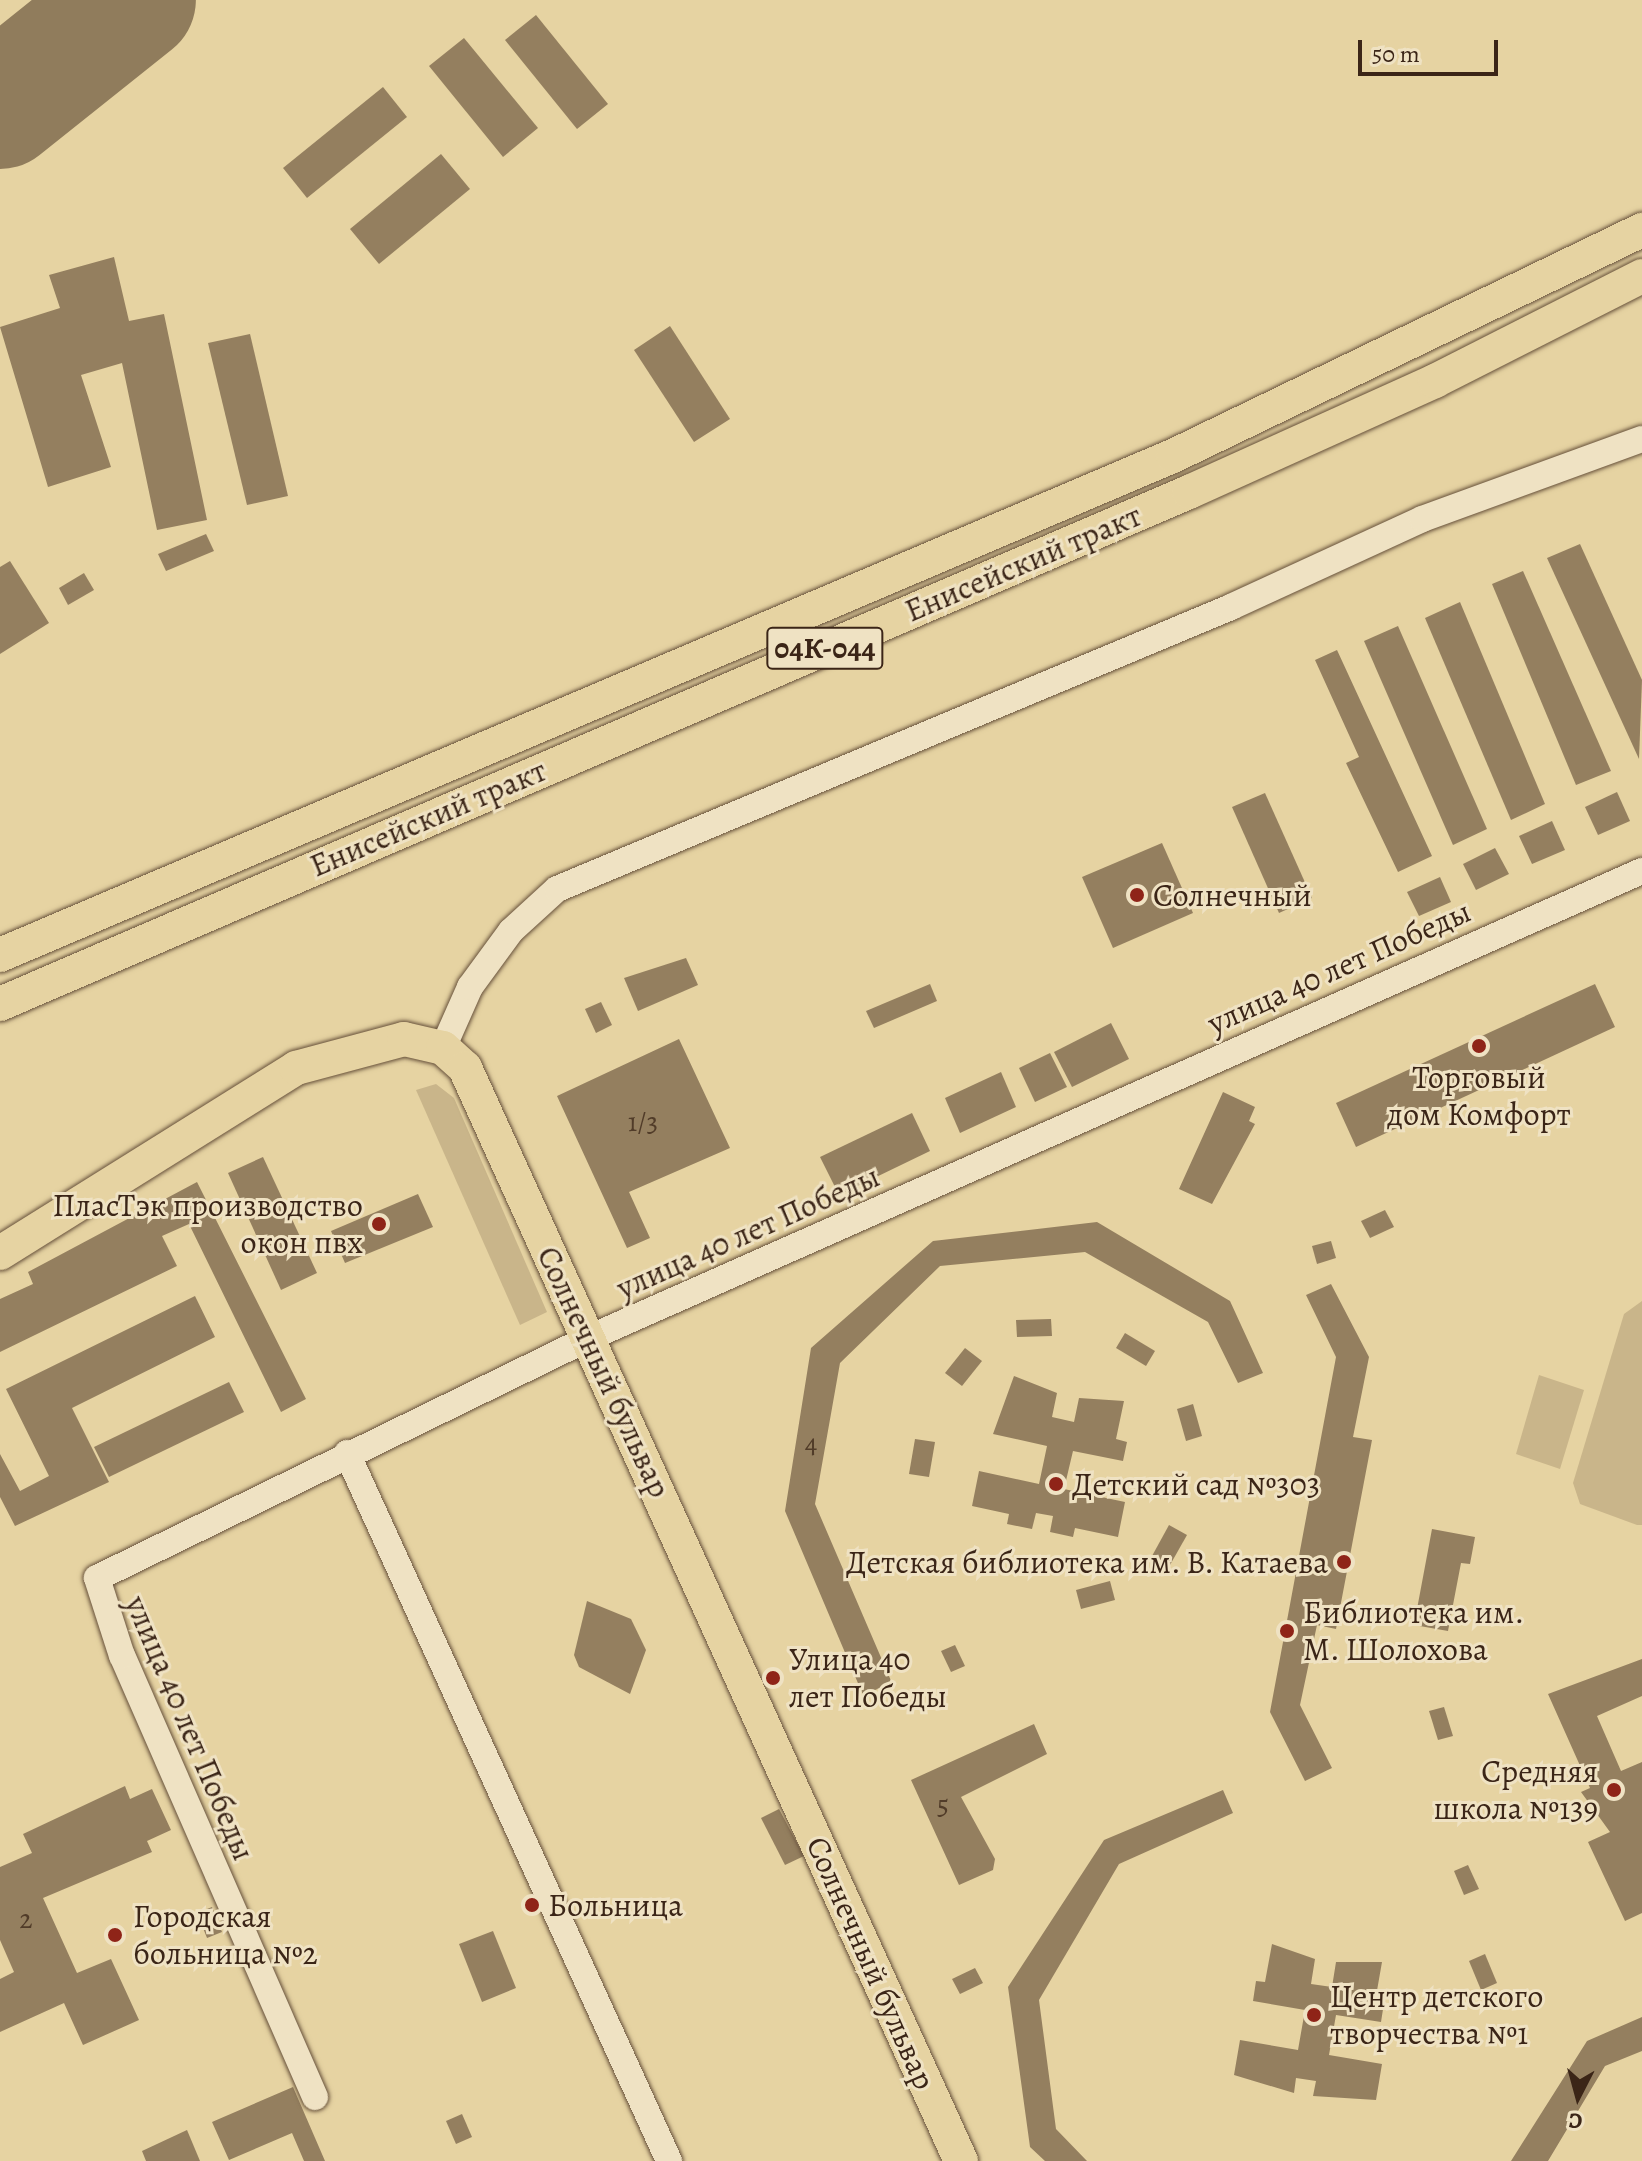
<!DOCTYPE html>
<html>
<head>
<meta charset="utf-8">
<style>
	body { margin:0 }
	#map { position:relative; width:1642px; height:2161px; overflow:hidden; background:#e6d3a2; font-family:Alegreya,serif }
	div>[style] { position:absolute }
	.green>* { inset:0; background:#c9b58a }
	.runway>* { height:126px; margin:-63px; padding:0 63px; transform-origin:63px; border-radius:63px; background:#907c5c }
	.building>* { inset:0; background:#947f5f }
	.roads { filter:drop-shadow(0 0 2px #66503a) drop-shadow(0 0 2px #66503a) }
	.minor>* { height:26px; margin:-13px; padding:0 13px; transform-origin:13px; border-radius:13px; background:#efe2c3 }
	.major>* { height:34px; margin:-17px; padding:0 17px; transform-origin:17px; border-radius:17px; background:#e6d3a2 }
	.dots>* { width:22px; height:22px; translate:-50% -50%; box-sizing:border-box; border:4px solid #efe2c3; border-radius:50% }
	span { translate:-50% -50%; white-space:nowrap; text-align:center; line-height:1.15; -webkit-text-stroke:6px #efe2c3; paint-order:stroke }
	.number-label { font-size:28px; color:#513c29 }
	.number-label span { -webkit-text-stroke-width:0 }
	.shield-label span { padding:2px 6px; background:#efe2c3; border:2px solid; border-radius:6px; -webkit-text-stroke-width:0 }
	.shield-label { font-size:30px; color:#3b2517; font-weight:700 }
	.street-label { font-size:32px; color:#3b2517 }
	.poi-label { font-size:32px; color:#3b2517 }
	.left { translate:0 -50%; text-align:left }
	.right { translate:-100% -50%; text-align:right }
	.north { position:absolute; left:1538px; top:2057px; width:80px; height:80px; -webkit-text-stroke:6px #efe2c3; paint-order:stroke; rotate:186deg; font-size:22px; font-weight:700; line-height:32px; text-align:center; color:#3b2517 }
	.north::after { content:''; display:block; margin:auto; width:28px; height:36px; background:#3b2517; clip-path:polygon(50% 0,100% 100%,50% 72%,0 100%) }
	.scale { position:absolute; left:1358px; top:40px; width:140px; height:36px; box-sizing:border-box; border:4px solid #3b2517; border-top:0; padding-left:10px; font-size:24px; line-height:28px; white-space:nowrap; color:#3b2517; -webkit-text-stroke:6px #efe2c3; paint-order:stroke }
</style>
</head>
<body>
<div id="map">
	<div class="green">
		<div style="clip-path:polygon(436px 1084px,454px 1098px,547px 1312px,520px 1325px,416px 1090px)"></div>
		<div style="clip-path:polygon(1642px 1301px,1642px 1525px,1637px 1525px,1580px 1504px,1573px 1483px,1624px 1314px)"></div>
		<div style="clip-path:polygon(1539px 1375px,1584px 1390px,1560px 1469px,1516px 1454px)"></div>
	</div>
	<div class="runway">
		<div style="left:0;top:106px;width:170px;rotate:-38.6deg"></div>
	</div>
	<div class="building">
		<div style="clip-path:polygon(536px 15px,608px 104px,577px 129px,505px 40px)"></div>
		<div style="clip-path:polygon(464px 38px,538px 128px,503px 157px,429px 66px)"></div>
		<div style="clip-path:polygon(383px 87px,407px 117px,307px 198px,283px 168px)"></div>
		<div style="clip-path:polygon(441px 154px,470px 189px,379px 264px,350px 229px)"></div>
		<div style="clip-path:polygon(114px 257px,129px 321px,164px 314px,207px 520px,157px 530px,122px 363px,81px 375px,111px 467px,48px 487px,0 327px,60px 308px,49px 275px)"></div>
		<div style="clip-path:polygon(670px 326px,730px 419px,694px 442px,634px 350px)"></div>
		<div style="clip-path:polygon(250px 334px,288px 496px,247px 505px,208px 343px)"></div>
		<div style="clip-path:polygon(206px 534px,214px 551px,166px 571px,158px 554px)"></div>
		<div style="clip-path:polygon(1580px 544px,1642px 680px,1639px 759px,1547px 558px)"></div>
		<div style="clip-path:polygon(10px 561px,49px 623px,0 654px,0 567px)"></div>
		<div style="clip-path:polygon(1523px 571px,1611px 771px,1576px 785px,1492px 584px)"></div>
		<div style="clip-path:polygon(84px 573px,94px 590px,68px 605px,59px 588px)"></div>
		<div style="clip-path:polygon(1460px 602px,1545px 804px,1511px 820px,1425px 618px)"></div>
		<div style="clip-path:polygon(1398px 626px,1487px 829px,1453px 845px,1364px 641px)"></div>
		<div style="clip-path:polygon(1337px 650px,1432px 856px,1398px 872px,1346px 763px,1359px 757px,1315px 660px)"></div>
		<div style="clip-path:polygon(1617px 792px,1630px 821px,1598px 835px,1585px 807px)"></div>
		<div style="clip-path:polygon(1265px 793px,1312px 898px,1279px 913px,1232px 807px)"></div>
		<div style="clip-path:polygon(1552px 821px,1565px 850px,1532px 864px,1519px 836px)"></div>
		<div style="clip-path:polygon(1162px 843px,1193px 913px,1113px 948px,1082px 877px)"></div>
		<div style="clip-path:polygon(1495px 848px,1509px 874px,1476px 890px,1463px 864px)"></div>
		<div style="clip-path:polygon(1440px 877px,1451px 902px,1419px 916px,1407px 892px)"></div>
		<div style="clip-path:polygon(686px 958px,698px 985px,638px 1011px,624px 978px)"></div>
		<div style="clip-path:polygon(930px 984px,937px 1001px,874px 1028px,866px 1011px)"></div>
		<div style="clip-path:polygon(1595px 984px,1615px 1027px,1356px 1147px,1336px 1103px)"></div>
		<div style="clip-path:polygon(601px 1002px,612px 1025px,596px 1033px,585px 1009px)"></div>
		<div style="clip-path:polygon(1111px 1023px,1129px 1059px,1072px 1087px,1054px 1052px)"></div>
		<div style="clip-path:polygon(679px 1039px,730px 1148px,629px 1192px,650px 1238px,627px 1248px,557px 1096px)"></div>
		<div style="clip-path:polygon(1050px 1053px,1067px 1087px,1035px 1102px,1019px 1068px)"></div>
		<div style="clip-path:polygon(1001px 1072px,1016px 1107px,960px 1133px,945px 1098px)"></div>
		<div style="clip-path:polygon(1223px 1092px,1255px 1107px,1249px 1121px,1255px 1124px,1212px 1204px,1179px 1189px)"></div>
		<div style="clip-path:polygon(912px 1113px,930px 1151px,839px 1195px,820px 1157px)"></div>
		<div style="clip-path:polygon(263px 1157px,317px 1273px,281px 1290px,228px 1173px)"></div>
		<div style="clip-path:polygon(197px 1182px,306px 1399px,281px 1412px,189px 1224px,162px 1236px,177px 1266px,0 1352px,0 1299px,33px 1284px,28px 1272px)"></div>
		<div style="clip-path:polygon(418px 1194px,433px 1227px,345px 1263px,331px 1231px)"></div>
		<div style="clip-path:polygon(1385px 1210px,1394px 1227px,1370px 1238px,1361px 1221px)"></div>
		<div style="clip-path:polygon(1097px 1222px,1230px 1301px,1263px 1373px,1238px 1383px,1208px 1322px,1085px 1252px,940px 1266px,840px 1363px,815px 1504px,892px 1683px,863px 1695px,785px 1511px,811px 1348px,933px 1241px)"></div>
		<div style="clip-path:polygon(1331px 1241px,1336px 1258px,1317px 1264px,1312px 1246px)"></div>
		<div style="clip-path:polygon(1331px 1284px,1369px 1357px,1353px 1437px,1372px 1440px,1336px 1629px,1317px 1625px,1300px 1705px,1332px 1768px,1305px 1781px,1270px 1712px,1336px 1357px,1306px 1295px)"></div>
		<div style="clip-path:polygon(195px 1296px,215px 1337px,72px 1408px,109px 1482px,15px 1526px,0 1497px,0 1454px,20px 1491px,49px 1476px,6px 1389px)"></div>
		<div style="clip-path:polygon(1051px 1319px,1052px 1336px,1017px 1337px,1016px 1320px)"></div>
		<div style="clip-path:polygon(1125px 1333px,1155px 1351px,1146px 1366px,1116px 1348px)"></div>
		<div style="clip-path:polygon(965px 1348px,982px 1361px,962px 1386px,945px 1373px)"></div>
		<div style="clip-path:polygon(1014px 1376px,1057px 1393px,1052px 1417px,1074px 1422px,1079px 1398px,1124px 1401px,1116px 1439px,1127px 1442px,1123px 1461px,1073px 1451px,1064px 1489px,1125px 1502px,1118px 1537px,1075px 1528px,1073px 1537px,1050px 1532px,1053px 1516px,1036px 1513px,1032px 1529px,1007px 1524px,1009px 1514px,972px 1506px,979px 1471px,1039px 1484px,1047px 1446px,993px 1434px)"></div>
		<div style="clip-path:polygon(229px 1382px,244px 1412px,109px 1477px,94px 1447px)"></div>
		<div style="clip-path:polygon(1193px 1404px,1202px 1436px,1186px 1441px,1177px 1409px)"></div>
		<div style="clip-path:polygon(915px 1439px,935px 1442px,929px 1477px,909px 1474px)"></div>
		<div style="clip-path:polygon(1169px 1525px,1187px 1535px,1170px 1565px,1152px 1556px)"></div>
		<div style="clip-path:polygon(1432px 1529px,1475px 1537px,1470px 1564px,1461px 1563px,1448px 1631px,1414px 1625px)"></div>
		<div style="clip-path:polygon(1110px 1581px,1115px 1600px,1081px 1609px,1076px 1590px)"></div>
		<div style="clip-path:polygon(587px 1601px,631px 1619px,646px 1650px,630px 1694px,579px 1667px,574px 1655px)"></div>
		<div style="clip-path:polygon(955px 1645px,965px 1666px,951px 1672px,941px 1651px)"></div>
		<div style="clip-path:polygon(1642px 1659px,1642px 1696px,1597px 1716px,1621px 1771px,1642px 1762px,1642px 1913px,1625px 1921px,1588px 1842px,1610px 1832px,1581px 1792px,1590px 1788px,1548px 1694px)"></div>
		<div style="clip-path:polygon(1444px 1707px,1453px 1736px,1438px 1740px,1429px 1711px)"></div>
		<div style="clip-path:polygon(1034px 1724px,1047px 1754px,961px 1797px,995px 1859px,993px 1870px,959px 1885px,911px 1780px)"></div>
		<div style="clip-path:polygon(125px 1786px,130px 1799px,152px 1789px,171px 1830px,147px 1841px,152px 1852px,43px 1898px,77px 1973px,111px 1959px,139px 2020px,83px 2045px,64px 2003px,0 2032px,0 1979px,14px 1972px,0 1940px,0 1867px,32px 1853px,23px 1834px)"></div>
		<div style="clip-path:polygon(1223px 1790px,1233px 1813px,1119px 1864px,1039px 2000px,1056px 2129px,1087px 2161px,1045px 2161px,1030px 2147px,1008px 1987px,1104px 1840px)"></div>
		<div style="clip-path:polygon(779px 1809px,804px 1856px,785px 1865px,761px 1818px)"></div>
		<div style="clip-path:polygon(1468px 1865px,1479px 1889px,1464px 1895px,1454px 1871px)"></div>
		<div style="clip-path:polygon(212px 1907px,222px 1932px,207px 1938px,197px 1913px)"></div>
		<div style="clip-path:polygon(493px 1931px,516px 1988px,482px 2002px,459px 1944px)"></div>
		<div style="clip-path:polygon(1272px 1944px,1315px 1959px,1311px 1984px,1332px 1987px,1336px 1962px,1382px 1962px,1375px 2002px,1384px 2003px,1381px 2022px,1336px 2015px,1329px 2055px,1382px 2064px,1376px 2100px,1313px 2096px,1316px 2081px,1296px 2078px,1294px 2093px,1234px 2075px,1240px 2040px,1298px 2050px,1305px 2010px,1253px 2001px,1256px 1981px,1265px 1982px)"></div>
		<div style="clip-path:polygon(1485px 1954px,1497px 1983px,1481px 1990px,1469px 1961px)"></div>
		<div style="clip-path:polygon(975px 1968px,983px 1983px,960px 1994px,952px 1979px)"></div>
		<div style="clip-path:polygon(1642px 2017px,1642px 2051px,1605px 2066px,1548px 2161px,1511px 2161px,1587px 2041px)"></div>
		<div style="clip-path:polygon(293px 2087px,325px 2161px,304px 2161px,292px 2133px,229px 2160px,212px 2122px)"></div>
		<div style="clip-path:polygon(462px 2114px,472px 2137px,456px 2144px,446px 2121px)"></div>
		<div style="clip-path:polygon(187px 2130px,200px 2161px,146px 2161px,142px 2151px)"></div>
	</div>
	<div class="roads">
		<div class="minor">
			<div style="left:443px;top:1048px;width:67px;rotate:-66.1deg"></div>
			<div style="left:470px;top:987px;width:69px;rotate:-53.8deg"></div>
			<div style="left:511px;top:931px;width:62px;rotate:-42.4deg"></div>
			<div style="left:557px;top:889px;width:731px;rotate:-22.7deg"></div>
			<div style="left:1231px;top:607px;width:210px;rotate:-24.7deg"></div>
			<div style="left:1422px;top:519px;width:234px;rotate:-20deg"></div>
			<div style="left:347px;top:1453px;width:778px;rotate:65.54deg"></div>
			<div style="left:315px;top:2097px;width:481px;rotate:-113.6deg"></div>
			<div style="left:122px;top:1656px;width:82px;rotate:-107.8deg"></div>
			<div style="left:97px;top:1578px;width:547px;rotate:-26deg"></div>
			<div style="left:589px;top:1338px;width:1152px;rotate:-23.92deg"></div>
		</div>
		<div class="major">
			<div style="left:0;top:955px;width:1275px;rotate:-23.05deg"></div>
			<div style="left:1173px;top:456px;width:521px;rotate:-25.73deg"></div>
			<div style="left:0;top:1004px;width:1295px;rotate:-23.3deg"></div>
			<div style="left:1189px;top:492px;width:270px;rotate:-24.3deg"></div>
			<div style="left:1435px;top:381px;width:232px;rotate:-26.9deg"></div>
			<div style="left:0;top:1253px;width:349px;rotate:-32deg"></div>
			<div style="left:296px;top:1068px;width:112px;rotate:-15deg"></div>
			<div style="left:404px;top:1039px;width:40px;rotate:13deg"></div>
			<div style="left:443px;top:1048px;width:30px;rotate:42deg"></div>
			<div style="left:465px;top:1068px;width:1200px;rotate:65.59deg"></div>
		</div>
	</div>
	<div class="dots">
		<div style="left:1137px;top:895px;background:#8f2418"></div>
		<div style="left:1479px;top:1046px;background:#8f2418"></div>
		<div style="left:379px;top:1224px;background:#8f2418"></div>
		<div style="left:1056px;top:1484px;background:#8f2418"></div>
		<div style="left:1344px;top:1562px;background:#8f2418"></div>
		<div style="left:1287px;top:1631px;background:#8f2418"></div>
		<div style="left:773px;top:1678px;background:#8f2418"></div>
		<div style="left:1614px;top:1790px;background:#8f2418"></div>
		<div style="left:532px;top:1905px;background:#8f2418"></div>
		<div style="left:115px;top:1935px;background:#8f2418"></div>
		<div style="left:1314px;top:2015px;background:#8f2418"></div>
	</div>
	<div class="number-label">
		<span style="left:643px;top:1122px">1/3</span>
		<span style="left:811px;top:1443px">4</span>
		<span style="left:943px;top:1805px">5</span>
		<span style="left:26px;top:1919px">2</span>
	</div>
	<div class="shield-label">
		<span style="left:825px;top:648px">04К-044</span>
	</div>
	<div class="street-label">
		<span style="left:1023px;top:563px;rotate:-23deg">Енисейский тракт</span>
		<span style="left:428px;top:818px;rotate:-23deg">Енисейский тракт</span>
		<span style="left:1339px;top:967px;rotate:-24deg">улица 40 лет Победы</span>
		<span style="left:748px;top:1232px;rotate:-24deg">улица 40 лет Победы</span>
		<span style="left:604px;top:1372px;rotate:65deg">Солнечный бульвар</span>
		<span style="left:190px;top:1728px;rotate:67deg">улица 40 лет Победы</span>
		<span style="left:871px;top:1963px;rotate:66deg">Солнечный бульвар</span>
	</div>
	<div class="poi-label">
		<span class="left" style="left:1153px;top:895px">Солнечный</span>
		<span style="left:1479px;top:1096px">Торговый<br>дом Комфорт</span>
		<span class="right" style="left:363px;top:1224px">ПласТэк производство<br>окон пвх</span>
		<span class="left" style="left:1072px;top:1484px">Детский сад №303</span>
		<span class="right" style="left:1328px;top:1562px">Детская библиотека им. В. Катаева</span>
		<span class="left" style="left:1303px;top:1631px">Библиотека им.<br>М. Шолохова</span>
		<span class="left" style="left:789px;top:1678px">Улица 40<br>лет Победы</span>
		<span class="right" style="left:1598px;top:1790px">Средняя<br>школа №139</span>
		<span class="left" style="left:548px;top:1905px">Больница</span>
		<span class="left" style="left:133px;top:1935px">Городская<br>больница №2</span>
		<span class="left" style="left:1330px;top:2015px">Центр детского<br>творчества №1</span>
	</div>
	<div class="north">С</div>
	<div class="scale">50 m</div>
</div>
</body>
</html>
